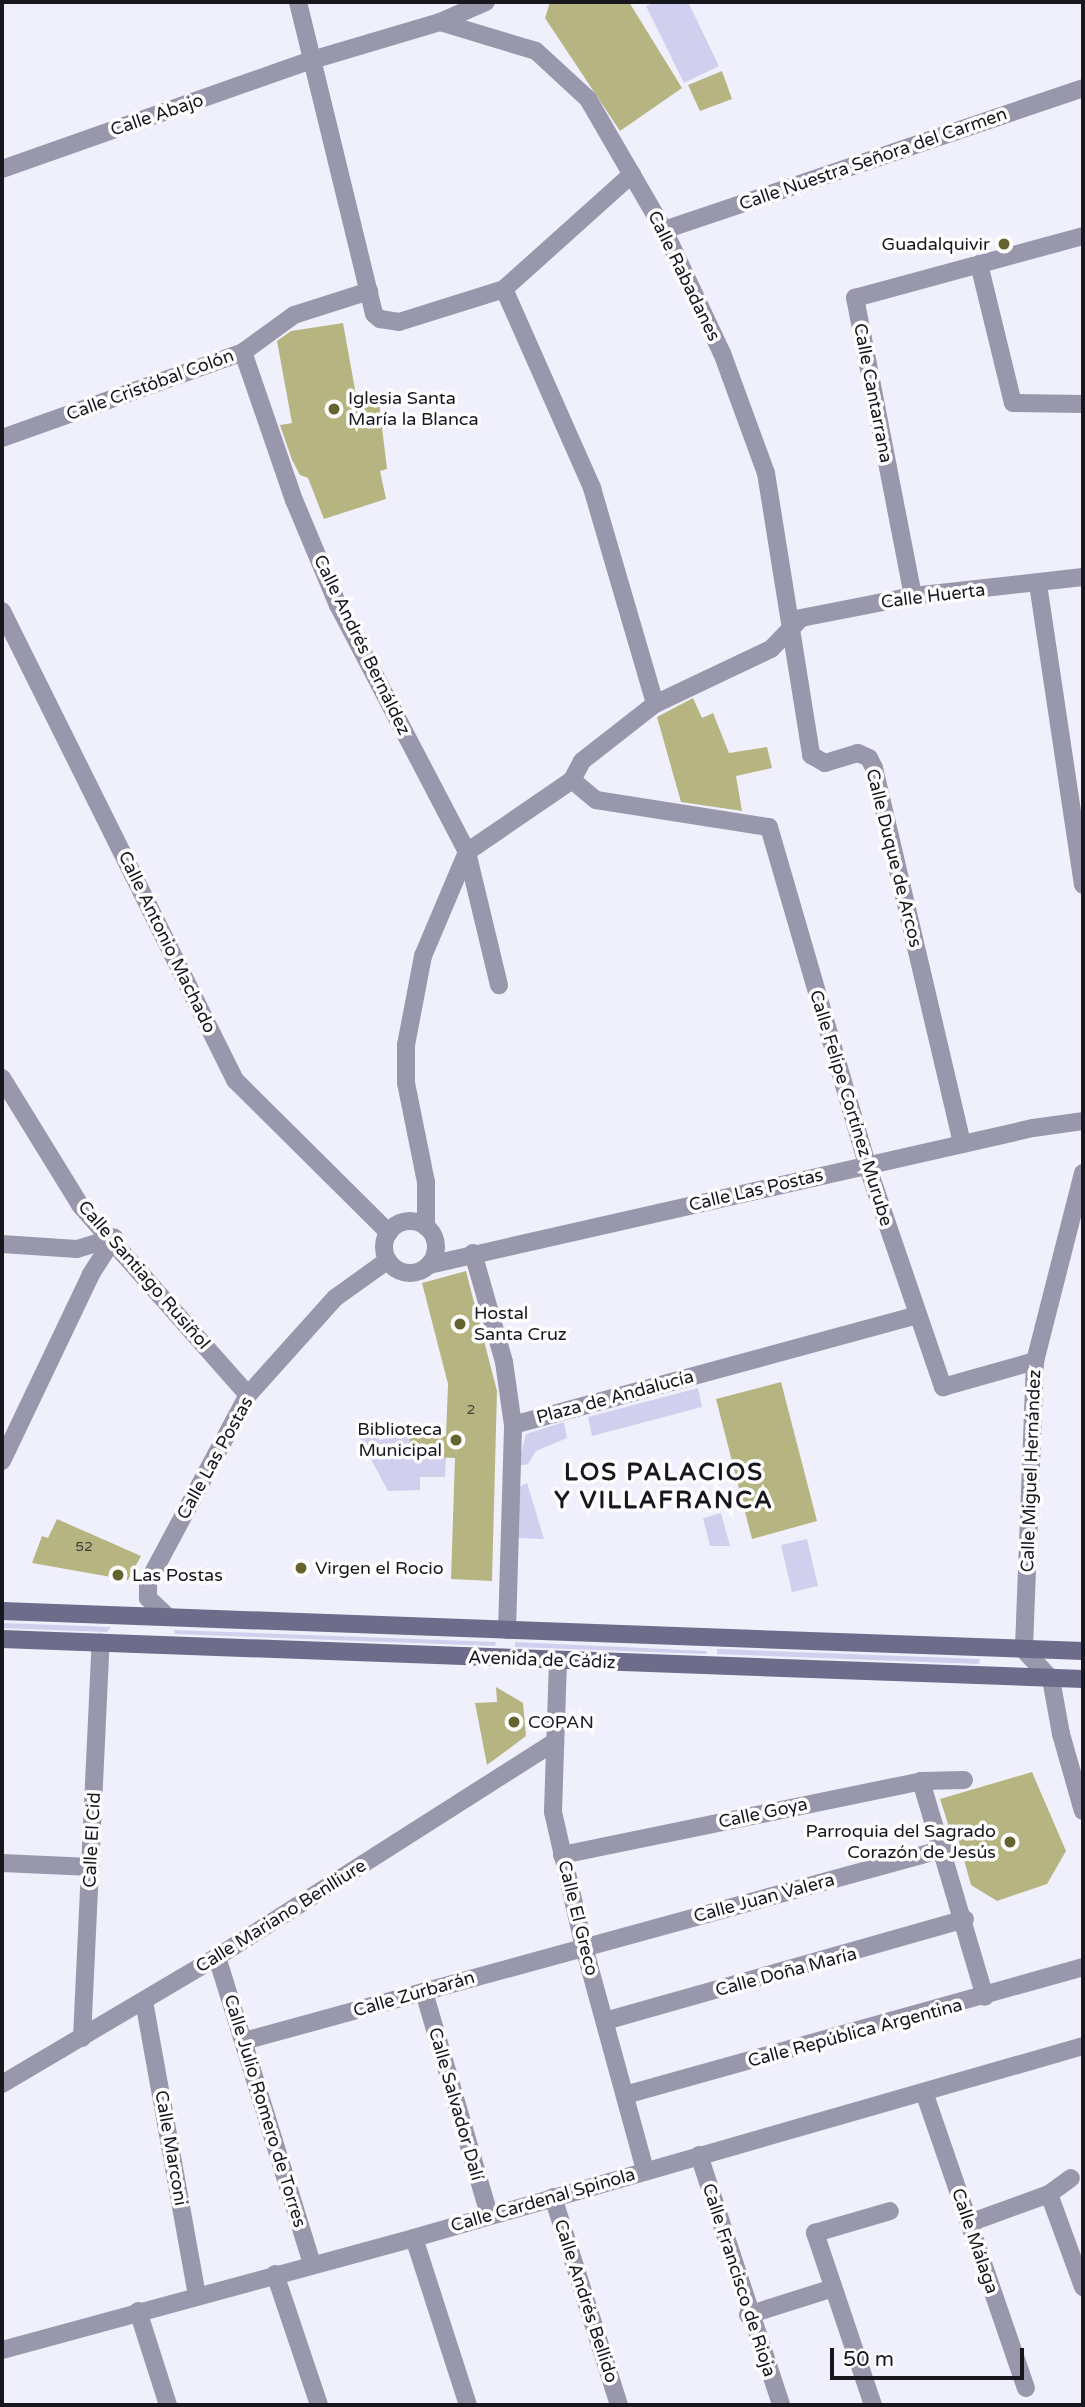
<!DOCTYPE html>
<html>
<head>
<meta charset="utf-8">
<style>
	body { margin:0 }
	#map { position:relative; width:1085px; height:2407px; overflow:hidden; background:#f0f0fc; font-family:"Varela Round",sans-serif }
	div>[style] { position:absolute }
	.green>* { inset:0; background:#d0cfee }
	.building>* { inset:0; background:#b6b582 }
	.pedestrian>* { height:18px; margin:-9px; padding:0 9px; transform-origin:9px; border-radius:9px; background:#9897ac }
	.minor>* { height:18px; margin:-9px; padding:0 9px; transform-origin:9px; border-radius:9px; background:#9897ac }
	.minor>.ring { margin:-9px; padding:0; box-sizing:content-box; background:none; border:18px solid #9897ac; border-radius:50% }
	.secondary>* { height:18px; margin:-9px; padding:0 9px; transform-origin:9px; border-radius:9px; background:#6e6c8b }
	.dots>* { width:19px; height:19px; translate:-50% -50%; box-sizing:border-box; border:4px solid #fefefe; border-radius:50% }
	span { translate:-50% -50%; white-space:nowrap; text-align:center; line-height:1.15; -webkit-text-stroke:7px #fefefe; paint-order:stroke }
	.number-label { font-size:14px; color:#403e37 }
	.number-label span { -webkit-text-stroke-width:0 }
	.street-label { font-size:18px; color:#18171e }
	.poi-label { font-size:18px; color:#18171e }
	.right { translate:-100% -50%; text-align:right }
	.left { translate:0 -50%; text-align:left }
	.district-label { font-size:24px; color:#18171e; font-weight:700; letter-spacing:2px }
	.frame { position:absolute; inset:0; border:4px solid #18171e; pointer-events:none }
	.scale { position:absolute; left:830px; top:2348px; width:194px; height:32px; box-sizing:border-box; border:4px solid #18171e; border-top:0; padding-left:9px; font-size:21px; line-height:24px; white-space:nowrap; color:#18171e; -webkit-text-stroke:5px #fefefe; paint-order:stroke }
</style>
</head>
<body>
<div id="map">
	<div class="green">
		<div style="clip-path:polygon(656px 2px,688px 2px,719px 66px,684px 83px,646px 6px)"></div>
		<div style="clip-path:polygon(698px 1388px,702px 1407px,592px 1436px,588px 1417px)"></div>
		<div style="clip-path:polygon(377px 1422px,379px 1440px,410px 1435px,446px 1458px,445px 1477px,420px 1477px,420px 1490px,388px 1491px,358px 1435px)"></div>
		<div style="clip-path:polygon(564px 1422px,567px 1438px,536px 1451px,528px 1464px,518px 1466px,526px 1434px)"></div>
		<div style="clip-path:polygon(527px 1483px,544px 1539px,518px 1538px,519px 1487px)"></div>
		<div style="clip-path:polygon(721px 1513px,730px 1546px,710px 1546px,703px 1518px)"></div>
		<div style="clip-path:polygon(807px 1539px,818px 1586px,792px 1592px,781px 1545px)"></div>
		<div style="clip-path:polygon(2px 1623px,111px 1627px,107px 1632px,2px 1628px)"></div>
		<div style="clip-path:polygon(174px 1630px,496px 1642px,495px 1646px,175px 1634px)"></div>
		<div style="clip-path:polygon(515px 1642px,707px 1651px,706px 1654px,515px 1647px)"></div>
		<div style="clip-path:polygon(717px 1649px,980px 1659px,979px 1664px,717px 1654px)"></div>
	</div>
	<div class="building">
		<div style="clip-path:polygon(550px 2px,629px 2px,682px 88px,620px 131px,545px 18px)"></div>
		<div style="clip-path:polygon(722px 71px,732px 99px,700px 111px,688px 85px)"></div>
		<div style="clip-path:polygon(343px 323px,356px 395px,378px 394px,387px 469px,380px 471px,386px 499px,324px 519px,308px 478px,300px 475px,292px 460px,280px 425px,292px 423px,277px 341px,291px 331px)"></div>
		<div style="clip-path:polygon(693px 698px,702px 718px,713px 713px,729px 753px,767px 747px,772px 768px,736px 776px,742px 811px,681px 802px,657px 717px)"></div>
		<div style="clip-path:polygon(466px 1271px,497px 1391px,492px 1581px,451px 1579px,455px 1458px,409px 1456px,410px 1435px,446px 1436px,448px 1384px,422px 1283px)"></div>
		<div style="clip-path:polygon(781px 1382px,817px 1521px,752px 1539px,716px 1399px)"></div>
		<div style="clip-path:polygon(57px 1519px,141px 1556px,128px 1580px,32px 1563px,42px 1536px,48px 1538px)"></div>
		<div style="clip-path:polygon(496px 1687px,523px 1703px,526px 1736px,487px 1765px,475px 1703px,497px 1702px)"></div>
		<div style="clip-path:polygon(1032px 1772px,1066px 1851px,1047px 1884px,997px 1901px,971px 1885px,957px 1835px,950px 1830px,940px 1799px)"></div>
	</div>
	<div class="pedestrian">
		<div style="left:473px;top:1253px;width:113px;rotate:74.1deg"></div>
		<div style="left:504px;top:1362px;width:64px;rotate:81.9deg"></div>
	</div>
	<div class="minor">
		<div style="left:298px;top:2px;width:321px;rotate:76.3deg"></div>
		<div style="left:374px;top:314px;width:8px;rotate:40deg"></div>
		<div style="left:380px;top:319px;width:19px;rotate:9deg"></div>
		<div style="left:399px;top:322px;width:110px;rotate:-17.4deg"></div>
		<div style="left:504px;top:289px;width:172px;rotate:-41.9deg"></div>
		<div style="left:440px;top:22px;width:100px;rotate:16.8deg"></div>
		<div style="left:536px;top:51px;width:71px;rotate:42.7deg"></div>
		<div style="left:588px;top:99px;width:151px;rotate:59.9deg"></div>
		<div style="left:664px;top:230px;width:136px;rotate:64.8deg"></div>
		<div style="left:722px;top:353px;width:128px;rotate:69.9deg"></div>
		<div style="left:766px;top:473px;width:286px;rotate:80.9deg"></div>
		<div style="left:811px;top:755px;width:16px;rotate:30deg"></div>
		<div style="left:825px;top:763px;width:34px;rotate:-17deg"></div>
		<div style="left:858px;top:753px;width:12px;rotate:24deg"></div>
		<div style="left:869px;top:758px;width:11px;rotate:63deg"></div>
		<div style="left:874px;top:768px;width:386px;rotate:76.8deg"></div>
		<div style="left:2px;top:169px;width:329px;rotate:-19.4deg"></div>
		<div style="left:312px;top:60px;width:134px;rotate:-16.5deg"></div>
		<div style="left:440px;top:22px;width:50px;rotate:-23.5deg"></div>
		<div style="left:664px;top:230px;width:442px;rotate:-18.7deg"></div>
		<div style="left:979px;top:264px;width:143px;rotate:76.3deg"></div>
		<div style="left:1013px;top:403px;width:70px;rotate:0.8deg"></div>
		<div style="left:504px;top:289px;width:218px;rotate:66.1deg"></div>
		<div style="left:592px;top:488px;width:225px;rotate:73.7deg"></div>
		<div style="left:243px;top:352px;width:157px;rotate:71deg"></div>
		<div style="left:294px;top:500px;width:114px;rotate:67.3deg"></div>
		<div style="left:338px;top:605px;width:279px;rotate:62.4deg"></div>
		<div style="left:467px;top:852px;width:137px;rotate:76.5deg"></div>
		<div style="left:2px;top:438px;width:256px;rotate:-19.6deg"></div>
		<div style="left:243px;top:352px;width:63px;rotate:-36deg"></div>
		<div style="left:294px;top:315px;width:79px;rotate:-17.7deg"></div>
		<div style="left:1038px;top:584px;width:304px;rotate:81.5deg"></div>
		<div style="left:913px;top:596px;width:304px;rotate:-101deg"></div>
		<div style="left:855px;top:298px;width:236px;rotate:-15.2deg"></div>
		<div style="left:2px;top:611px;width:524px;rotate:63.58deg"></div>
		<div style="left:235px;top:1080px;width:217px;rotate:44.8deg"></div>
		<div style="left:572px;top:780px;width:31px;rotate:40deg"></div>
		<div style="left:596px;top:800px;width:175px;rotate:8.9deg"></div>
		<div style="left:769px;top:827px;width:352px;rotate:73.8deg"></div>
		<div style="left:867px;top:1165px;width:235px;rotate:71.1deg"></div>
		<div style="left:943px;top:1387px;width:96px;rotate:-15.8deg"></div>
		<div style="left:467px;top:852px;width:127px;rotate:-34.4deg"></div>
		<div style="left:572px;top:780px;width:21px;rotate:-62deg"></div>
		<div style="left:582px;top:761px;width:93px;rotate:-38deg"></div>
		<div style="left:655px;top:704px;width:128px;rotate:-25.4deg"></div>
		<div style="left:771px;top:649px;width:43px;rotate:-45.9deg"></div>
		<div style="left:801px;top:618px;width:114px;rotate:-11.1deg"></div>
		<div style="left:913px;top:596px;width:171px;rotate:-6.4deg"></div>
		<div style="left:2px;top:1078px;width:149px;rotate:58.4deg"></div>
		<div style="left:80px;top:1205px;width:254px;rotate:48.5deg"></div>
		<div style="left:1083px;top:1173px;width:194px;rotate:104.3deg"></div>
		<div style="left:1035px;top:1361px;width:289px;rotate:92.2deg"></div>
		<div style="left:1024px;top:1650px;width:40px;rotate:47deg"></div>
		<div style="left:1051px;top:1679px;width:56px;rotate:79.7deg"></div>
		<div style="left:1061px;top:1734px;width:80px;rotate:74.1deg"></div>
		<div class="ring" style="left:384px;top:1221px;width:34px;height:34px"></div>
		<div style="left:426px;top:1227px;width:45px;rotate:-90deg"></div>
		<div style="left:426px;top:1182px;width:101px;rotate:-101.4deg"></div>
		<div style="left:406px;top:1083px;width:38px;rotate:-90deg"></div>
		<div style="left:406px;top:1045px;width:91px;rotate:-79.2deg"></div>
		<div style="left:423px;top:956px;width:113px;rotate:-67.1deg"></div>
		<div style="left:2px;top:1244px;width:75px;rotate:3.8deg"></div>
		<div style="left:77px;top:1249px;width:39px;rotate:-17deg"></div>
		<div style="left:429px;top:1265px;width:619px;rotate:-12.78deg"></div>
		<div style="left:1033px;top:1128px;width:50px;rotate:-8deg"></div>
		<div style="left:2px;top:1461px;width:207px;rotate:-64.5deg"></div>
		<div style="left:91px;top:1274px;width:43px;rotate:-57.4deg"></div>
		<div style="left:166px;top:1615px;width:25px;rotate:-137deg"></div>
		<div style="left:148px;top:1598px;width:16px;rotate:-90deg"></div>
		<div style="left:148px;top:1582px;width:212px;rotate:-61.9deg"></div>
		<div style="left:248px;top:1395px;width:130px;rotate:-48.1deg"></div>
		<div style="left:335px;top:1298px;width:65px;rotate:-35.6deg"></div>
		<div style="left:507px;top:1630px;width:205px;rotate:-88.3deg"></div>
		<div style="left:513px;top:1425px;width:417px;rotate:-15.2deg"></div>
		<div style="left:558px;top:1660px;width:152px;rotate:91.9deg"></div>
		<div style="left:553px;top:1812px;width:139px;rotate:77.1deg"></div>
		<div style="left:584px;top:1947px;width:231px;rotate:74.7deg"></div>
		<div style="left:921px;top:1781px;width:225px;rotate:73.5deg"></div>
		<div style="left:562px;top:1855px;width:367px;rotate:-11.6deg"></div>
		<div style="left:921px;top:1781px;width:43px;rotate:-1.3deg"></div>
		<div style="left:2px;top:1863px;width:89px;rotate:2.6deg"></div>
		<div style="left:217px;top:1957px;width:321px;rotate:72.8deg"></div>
		<div style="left:424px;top:1992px;width:232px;rotate:73.7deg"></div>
		<div style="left:144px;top:2001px;width:299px;rotate:79.8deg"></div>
		<div style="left:605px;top:2021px;width:374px;rotate:-15.8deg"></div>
		<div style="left:82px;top:2038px;width:396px;rotate:-87.3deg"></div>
		<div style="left:244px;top:2041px;width:726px;rotate:-15.34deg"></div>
		<div style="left:2px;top:2084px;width:250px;rotate:-30.6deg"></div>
		<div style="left:217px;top:1957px;width:401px;rotate:-32.5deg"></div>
		<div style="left:924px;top:2092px;width:313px;rotate:71deg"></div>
		<div style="left:625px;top:2095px;width:476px;rotate:-15.6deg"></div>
		<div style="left:699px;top:2155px;width:263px;rotate:71.8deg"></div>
		<div style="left:1049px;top:2194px;width:27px;rotate:-36deg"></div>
		<div style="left:553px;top:2197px;width:218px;rotate:72.4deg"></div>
		<div style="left:969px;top:2223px;width:85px;rotate:-19.9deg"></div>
		<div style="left:1049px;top:2194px;width:99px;rotate:69.9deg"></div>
		<div style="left:414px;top:2238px;width:176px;rotate:72.1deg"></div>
		<div style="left:275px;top:2274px;width:138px;rotate:71.4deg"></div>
		<div style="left:138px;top:2311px;width:99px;rotate:72.3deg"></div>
		<div style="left:748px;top:2315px;width:89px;rotate:-17.6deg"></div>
		<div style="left:2px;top:2350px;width:427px;rotate:-15.2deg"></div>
		<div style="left:414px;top:2238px;width:696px;rotate:-16.01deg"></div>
		<div style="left:873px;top:2405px;width:182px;rotate:-108.6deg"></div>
		<div style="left:815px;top:2233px;width:78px;rotate:-16.3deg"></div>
	</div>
	<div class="secondary">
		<div style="left:2px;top:1611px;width:1082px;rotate:2.12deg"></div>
		<div style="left:2px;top:1639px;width:1082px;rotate:2.12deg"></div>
	</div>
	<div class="dots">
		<div style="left:1004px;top:244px;background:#656430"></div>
		<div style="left:334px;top:409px;background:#656430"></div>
		<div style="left:460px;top:1324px;background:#656430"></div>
		<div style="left:456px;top:1440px;background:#656430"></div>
		<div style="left:301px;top:1568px;background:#656430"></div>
		<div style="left:118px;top:1575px;background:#656430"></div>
		<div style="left:514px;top:1722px;background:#656430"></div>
		<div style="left:1010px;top:1842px;background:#656430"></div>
	</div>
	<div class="number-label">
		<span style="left:471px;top:1410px">2</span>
		<span style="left:84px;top:1547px">52</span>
	</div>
	<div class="street-label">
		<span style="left:157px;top:115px;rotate:-19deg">Calle Abajo</span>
		<span style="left:873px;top:159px;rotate:-19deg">Calle Nuestra Señora del Carmen</span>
		<span style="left:684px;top:276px;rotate:64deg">Calle Rabadanes</span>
		<span style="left:150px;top:385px;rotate:-20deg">Calle Cristóbal Colón</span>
		<span style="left:873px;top:393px;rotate:79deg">Calle Cantarrana</span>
		<span style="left:933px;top:596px;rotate:-7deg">Calle Huerta</span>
		<span style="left:362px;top:645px;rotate:64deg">Calle Andrés Bernáldez</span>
		<span style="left:894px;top:858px;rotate:76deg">Calle Duque de Arcos</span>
		<span style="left:167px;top:942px;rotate:64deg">Calle Antonio Machado</span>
		<span style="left:851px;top:1108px;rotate:73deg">Calle Felipe Cortínez Murube</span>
		<span style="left:756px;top:1190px;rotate:-13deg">Calle Las Postas</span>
		<span style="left:144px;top:1275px;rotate:49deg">Calle Santiago Rusiñol</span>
		<span style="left:615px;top:1397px;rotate:-15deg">Plaza de Andalucía</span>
		<span style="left:215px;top:1458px;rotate:-61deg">Calle Las Postas</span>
		<span style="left:1031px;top:1471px;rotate:-88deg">Calle Miguel Hernández</span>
		<span style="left:542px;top:1660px;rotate:2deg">Avenida de Cádiz</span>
		<span style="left:763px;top:1813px;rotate:-12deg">Calle Goya</span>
		<span style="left:92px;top:1840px;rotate:-87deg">Calle El Cid</span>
		<span style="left:764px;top:1898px;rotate:-15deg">Calle Juan Valera</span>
		<span style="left:281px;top:1916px;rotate:-32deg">Calle Mariano Benlliure</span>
		<span style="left:578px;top:1918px;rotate:76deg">Calle El Greco</span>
		<span style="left:786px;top:1972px;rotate:-15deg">Calle Doña María</span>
		<span style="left:414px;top:1994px;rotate:-16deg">Calle Zurbarán</span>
		<span style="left:855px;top:2033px;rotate:-15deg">Calle República Argentina</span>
		<span style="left:456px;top:2104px;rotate:74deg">Calle Salvador Dalí</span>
		<span style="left:265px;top:2111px;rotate:73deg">Calle Julio Romero de Torres</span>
		<span style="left:171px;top:2148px;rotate:80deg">Calle Marconi</span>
		<span style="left:543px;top:2200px;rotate:-16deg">Calle Cardenal Spinola</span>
		<span style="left:975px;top:2241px;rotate:71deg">Calle Málaga</span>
		<span style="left:739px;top:2280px;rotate:72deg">Calle Francisco de Rioja</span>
		<span style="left:586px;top:2301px;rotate:72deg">Calle Andrés Bellido</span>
	</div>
	<div class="poi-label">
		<span class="right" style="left:990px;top:244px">Guadalquivir</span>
		<span class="left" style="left:348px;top:409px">Iglesia Santa<br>María la Blanca</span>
		<span class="left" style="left:474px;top:1324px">Hostal<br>Santa Cruz</span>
		<span class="right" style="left:442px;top:1440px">Biblioteca<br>Municipal</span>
		<span class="left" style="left:315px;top:1568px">Virgen el Rocio</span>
		<span class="left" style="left:132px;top:1575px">Las Postas</span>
		<span class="left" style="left:528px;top:1722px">COPAN</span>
		<span class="right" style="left:996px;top:1842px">Parroquia del Sagrado<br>Corazón de Jesús</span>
	</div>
	<div class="district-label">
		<span style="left:664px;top:1487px">LOS PALACIOS<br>Y VILLAFRANCA</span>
	</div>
	<div class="frame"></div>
	<div class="scale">50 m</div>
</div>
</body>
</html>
